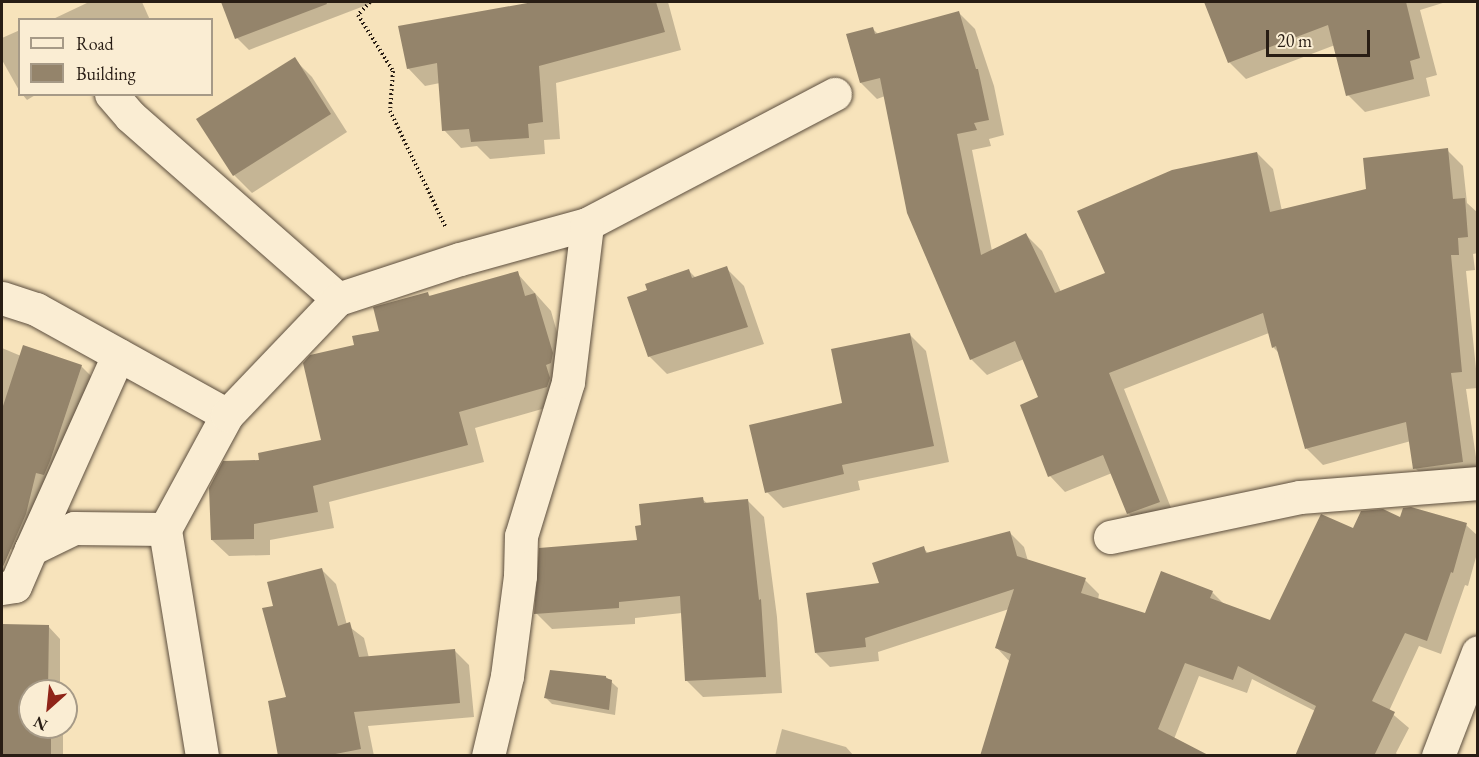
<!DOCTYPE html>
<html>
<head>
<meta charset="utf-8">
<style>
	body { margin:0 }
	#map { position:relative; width:1479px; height:757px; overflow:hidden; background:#f7e3bb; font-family:"EB Garamond",serif }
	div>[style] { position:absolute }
	.shadow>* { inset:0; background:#0003 }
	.building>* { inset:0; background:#94846b }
	.path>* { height:4px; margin-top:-2px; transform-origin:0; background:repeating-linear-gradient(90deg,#281d14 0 1.5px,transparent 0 4.5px) }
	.roads { filter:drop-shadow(0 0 2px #5c4e3e) drop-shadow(0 0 2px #5c4e3e) }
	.street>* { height:33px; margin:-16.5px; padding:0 16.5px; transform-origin:16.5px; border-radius:16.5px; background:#faedd3 }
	span { translate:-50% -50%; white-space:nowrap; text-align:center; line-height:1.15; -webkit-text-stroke:4.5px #faedd3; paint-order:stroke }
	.frame { position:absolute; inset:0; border:3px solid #281d14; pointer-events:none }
	.legend { position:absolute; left:18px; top:18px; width:195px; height:78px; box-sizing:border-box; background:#faedd3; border:2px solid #a69a87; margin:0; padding:8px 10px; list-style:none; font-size:18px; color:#281d14 }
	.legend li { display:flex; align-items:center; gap:12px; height:30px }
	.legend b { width:30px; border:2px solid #a69a87 }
	.north { position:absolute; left:18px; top:679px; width:60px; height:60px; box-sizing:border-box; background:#faedd3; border:2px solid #a69a87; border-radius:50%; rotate:207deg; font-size:16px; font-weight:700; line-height:24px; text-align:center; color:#281d14 }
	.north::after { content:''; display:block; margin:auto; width:21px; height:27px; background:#8f2418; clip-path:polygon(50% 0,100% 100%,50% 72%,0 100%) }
	.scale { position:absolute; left:1266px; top:30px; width:104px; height:27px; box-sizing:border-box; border:3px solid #281d14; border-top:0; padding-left:8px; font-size:18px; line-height:21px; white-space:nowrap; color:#281d14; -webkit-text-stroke:4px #faedd3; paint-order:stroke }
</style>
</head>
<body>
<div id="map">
	<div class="shadow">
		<div style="clip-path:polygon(89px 2px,142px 2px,150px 20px,51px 20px)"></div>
		<div style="clip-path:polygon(223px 2px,371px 2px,372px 3px,249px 50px,237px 38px)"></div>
		<div style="clip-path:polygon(541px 2px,668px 2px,681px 50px,556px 83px,560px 139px,544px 140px,545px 154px,490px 159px,477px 146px,461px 148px,444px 130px,440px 83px,425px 86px,408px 68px,400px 27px)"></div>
		<div style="clip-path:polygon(1205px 2px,1446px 2px,1420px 10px,1437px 75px,1426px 78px,1430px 96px,1365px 112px,1348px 95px,1335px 45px,1246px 79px,1229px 62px)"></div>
		<div style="clip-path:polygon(959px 13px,975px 29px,994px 86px,1004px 135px,989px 139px,991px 146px,972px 150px,992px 251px,1026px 235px,1042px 251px,1061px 292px,1107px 274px,1257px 153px,1273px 169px,1282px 211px,1368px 191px,1447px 150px,1463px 166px,1467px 203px,1478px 213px,1478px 253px,1473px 254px,1475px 270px,1466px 271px,1478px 388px,1466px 389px,1478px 471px,1431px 484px,1415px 468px,1411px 441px,1323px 465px,1307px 449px,1280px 354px,1273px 347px,1269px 333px,1124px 389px,1175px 518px,1145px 529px,1128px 513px,1112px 473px,1065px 492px,1050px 476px,1040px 398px,1024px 359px,987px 375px,971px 359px,885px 96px,877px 99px,861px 83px,872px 28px,879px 35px)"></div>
		<div style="clip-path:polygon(20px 30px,20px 92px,2px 60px,2px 38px)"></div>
		<div style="clip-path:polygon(294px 59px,312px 77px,347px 132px,252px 193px,234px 175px,198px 119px)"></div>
		<div style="clip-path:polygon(22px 94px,37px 94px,27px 100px)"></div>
		<div style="clip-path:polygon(726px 268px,744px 286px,764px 344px,667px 374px,649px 356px,649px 291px,689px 271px,696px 278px)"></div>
		<div style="clip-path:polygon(517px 273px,551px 311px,568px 371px,563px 403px,475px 428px,484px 462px,329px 502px,334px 528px,270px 540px,270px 555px,229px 556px,212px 540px,261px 461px,322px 441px,356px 346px,381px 332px,428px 294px,431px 297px)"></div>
		<div style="clip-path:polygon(910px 335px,926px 351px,949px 462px,858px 481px,860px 490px,783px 508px,767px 492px)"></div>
		<div style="clip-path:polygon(2px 348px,21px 356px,81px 366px,99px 384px,33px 555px,2px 547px)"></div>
		<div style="clip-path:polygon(702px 499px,708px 504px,747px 500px,764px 517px,777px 617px,782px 693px,703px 697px,686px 680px,682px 613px,635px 618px,635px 624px,552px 629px,536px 613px)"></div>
		<div style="clip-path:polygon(1401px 519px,1466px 525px,1478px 536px,1478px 550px,1468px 586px,1465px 585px,1441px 654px,1419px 646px,1389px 711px,1409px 728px,1396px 753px,1398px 756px,1296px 756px,1315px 711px,1252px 679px,1247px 693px,1199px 676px,1174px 739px,1010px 662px,997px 648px,1009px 609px,878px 652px,879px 661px,830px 667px,816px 653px,881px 585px,923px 548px,929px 554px,1010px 533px,1024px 547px,1028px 561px,1085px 580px,1099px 594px,1098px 600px,1146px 615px,1212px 592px,1225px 605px,1271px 621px,1354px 530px)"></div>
		<div style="clip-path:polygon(321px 569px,336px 584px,347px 625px,364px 638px,369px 658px,455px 651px,469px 665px,474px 717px,368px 726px,374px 756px,280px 756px,288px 699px,275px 607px)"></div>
		<div style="clip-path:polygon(2px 625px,48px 626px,60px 639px,60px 691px,30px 691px,30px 727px,63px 727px,63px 756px,2px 756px)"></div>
		<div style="clip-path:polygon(606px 677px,618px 688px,615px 715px,552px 704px,546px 698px)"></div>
		<div style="clip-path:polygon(782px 729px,846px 747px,854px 756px,775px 756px)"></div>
	</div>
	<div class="building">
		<div style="clip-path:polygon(221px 2px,326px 2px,327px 4px,235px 39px)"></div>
		<div style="clip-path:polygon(533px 2px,656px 2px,665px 32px,539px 66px,543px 122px,528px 124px,529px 138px,471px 142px,469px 129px,442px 131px,437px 63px,407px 69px,398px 26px)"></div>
		<div style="clip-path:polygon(1204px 2px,1406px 2px,1420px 58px,1410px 61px,1414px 79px,1346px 96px,1328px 25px,1228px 63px)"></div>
		<div style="clip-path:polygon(959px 11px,976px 69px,978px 69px,989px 120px,974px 123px,977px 130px,957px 134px,981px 255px,1026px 233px,1055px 293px,1105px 273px,1077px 211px,1172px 170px,1257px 152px,1270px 212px,1366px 189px,1363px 158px,1448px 148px,1453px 199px,1465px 198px,1468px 237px,1458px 238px,1459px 255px,1451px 255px,1462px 372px,1451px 373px,1463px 462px,1413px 469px,1406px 422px,1305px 449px,1276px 346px,1272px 348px,1263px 313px,1109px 373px,1160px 502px,1127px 514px,1103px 455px,1048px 477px,1020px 405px,1038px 397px,1015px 341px,970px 360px,907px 213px,880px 78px,860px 83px,846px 34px,873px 27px,875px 34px)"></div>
		<div style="clip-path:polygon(295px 57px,331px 114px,233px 176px,196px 119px)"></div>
		<div style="clip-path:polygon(727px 266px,748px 327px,648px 357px,627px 297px,647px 290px,645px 284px,689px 269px,692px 278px)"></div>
		<div style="clip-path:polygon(518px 271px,525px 296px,535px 293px,553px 353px,551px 363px,546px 365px,550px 378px,547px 387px,459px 412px,468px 445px,313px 486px,318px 512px,254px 524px,254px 539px,211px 540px,209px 488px,223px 461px,259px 460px,258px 453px,321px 440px,303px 363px,310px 355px,354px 345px,352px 336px,379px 331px,373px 307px,428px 292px,429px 296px)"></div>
		<div style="clip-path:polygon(910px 333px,934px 446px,842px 465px,844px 474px,765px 493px,749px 425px,842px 403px,831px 349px)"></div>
		<div style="clip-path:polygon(23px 345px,82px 365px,50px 461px,44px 475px,36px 473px,26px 514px,2px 569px,2px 409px)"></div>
		<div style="clip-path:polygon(703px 497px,704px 503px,748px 499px,759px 600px,761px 599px,766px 677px,685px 681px,680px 596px,619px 602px,619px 608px,534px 614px,539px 548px,637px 540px,635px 526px,641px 525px,639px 504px)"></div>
		<div style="clip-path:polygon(1411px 507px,1467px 523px,1453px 573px,1451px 572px,1427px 641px,1405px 633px,1372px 701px,1395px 712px,1374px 756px,1295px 756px,1316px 706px,1238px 666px,1233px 680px,1185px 663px,1158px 729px,1210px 756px,980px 756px,1011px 654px,995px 648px,1014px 589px,865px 638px,866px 647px,815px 653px,806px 593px,879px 583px,872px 563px,924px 546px,926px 553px,1010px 531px,1017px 556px,1086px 578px,1081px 593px,1145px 613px,1161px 571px,1213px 591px,1210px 598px,1270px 620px,1321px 514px,1353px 528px,1361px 511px,1383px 509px,1400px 517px,1403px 508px)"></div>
		<div style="clip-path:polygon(322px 568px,338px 626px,350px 622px,359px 657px,455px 649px,460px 703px,354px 712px,361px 749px,325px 756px,278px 756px,268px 701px,286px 697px,262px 608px,273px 606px,267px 582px)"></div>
		<div style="clip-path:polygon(2px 624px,49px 625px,48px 691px,51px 691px,30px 691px,30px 727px,51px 727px,51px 756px,2px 756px)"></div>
		<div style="clip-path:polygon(550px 670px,606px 676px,606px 678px,612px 680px,609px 710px,544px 698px)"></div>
	</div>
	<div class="path">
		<div style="left:370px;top:2px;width:18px;rotate:133deg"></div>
		<div style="left:358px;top:15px;width:66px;rotate:58deg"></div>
		<div style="left:393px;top:71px;width:40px;rotate:94.3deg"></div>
		<div style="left:390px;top:111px;width:130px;rotate:64.4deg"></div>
	</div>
	<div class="roads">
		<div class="street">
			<div style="left:111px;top:94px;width:29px;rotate:49deg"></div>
			<div style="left:130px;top:116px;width:277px;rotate:41.3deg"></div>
			<div style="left:2px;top:298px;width:36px;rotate:18deg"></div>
			<div style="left:36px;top:309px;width:218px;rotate:29deg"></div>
			<div style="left:1110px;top:537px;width:194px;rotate:-11.9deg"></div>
			<div style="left:1300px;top:497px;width:179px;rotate:-4.5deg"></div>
			<div style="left:31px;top:549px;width:213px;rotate:-65.8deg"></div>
			<div style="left:2px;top:588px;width:13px;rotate:-9deg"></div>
			<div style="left:15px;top:586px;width:40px;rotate:-66.6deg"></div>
			<div style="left:31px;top:549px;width:48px;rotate:-26deg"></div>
			<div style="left:74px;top:528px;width:91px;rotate:0.6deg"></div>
			<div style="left:202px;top:756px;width:230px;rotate:-99.3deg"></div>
			<div style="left:165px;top:529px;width:130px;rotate:-61.5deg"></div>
			<div style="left:227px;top:415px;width:161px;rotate:-46.3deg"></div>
			<div style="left:338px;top:299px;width:128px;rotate:-18.2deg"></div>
			<div style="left:460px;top:259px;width:132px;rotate:-15.4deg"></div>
			<div style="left:587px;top:224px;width:280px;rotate:-27.7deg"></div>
			<div style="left:488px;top:756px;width:82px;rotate:-76.6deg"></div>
			<div style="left:507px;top:676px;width:101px;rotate:-82.6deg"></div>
			<div style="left:520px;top:576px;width:40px;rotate:-88.6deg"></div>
			<div style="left:521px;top:536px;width:161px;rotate:-73deg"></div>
			<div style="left:568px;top:382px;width:159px;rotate:-83.1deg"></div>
			<div style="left:1438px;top:756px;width:111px;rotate:-69deg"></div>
		</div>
	</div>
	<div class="frame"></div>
	<ul class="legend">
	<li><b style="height:8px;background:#faedd3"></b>Road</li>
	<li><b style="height:16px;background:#94846b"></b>Building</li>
	</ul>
	<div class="north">N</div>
	<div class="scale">20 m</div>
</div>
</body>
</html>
